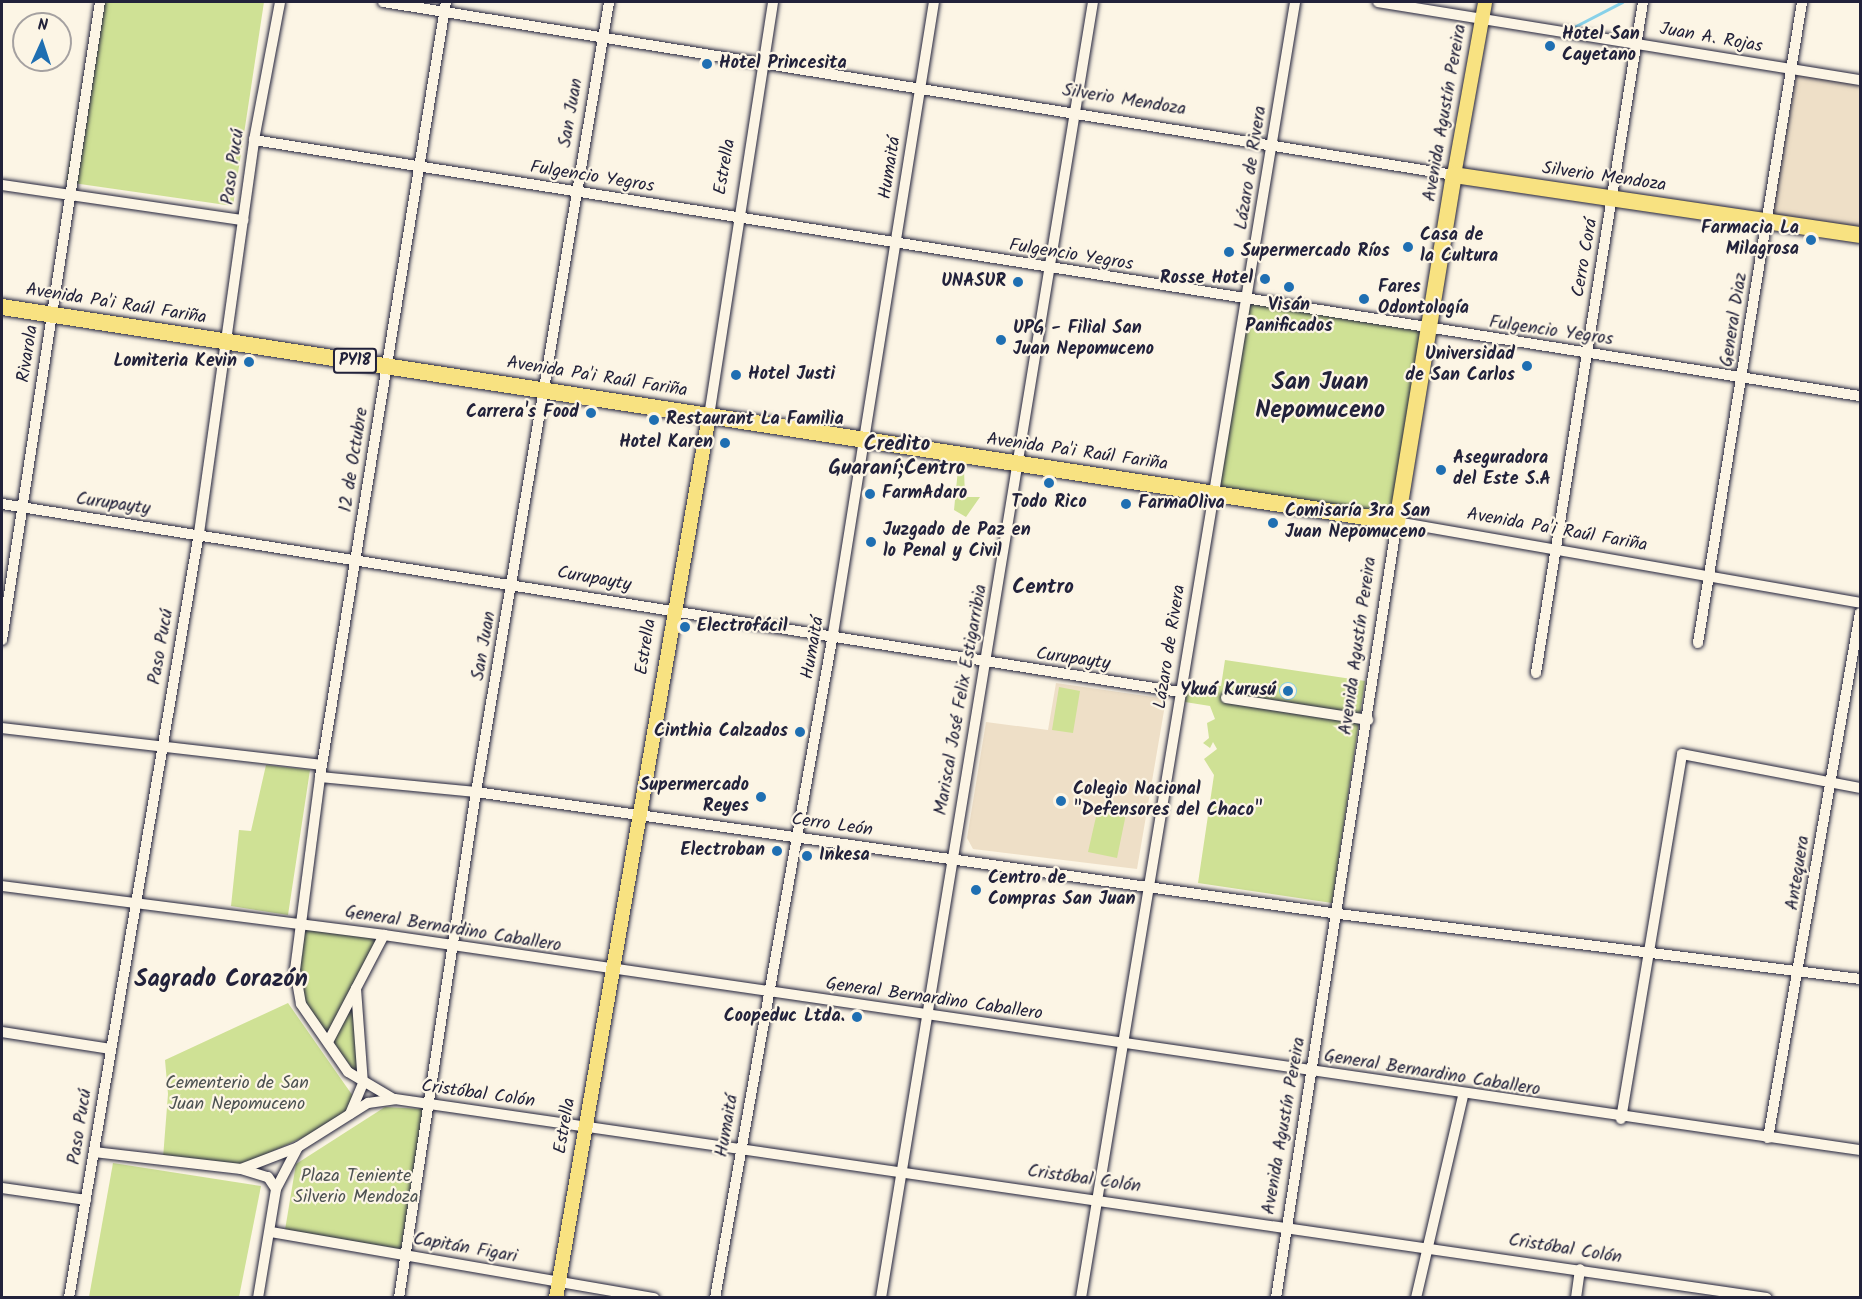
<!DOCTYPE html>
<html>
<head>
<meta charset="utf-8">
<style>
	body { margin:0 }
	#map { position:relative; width:1862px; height:1299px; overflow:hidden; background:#fcf5e5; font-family:Kalam,sans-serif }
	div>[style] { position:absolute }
	.built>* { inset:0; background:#eedfc7 }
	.green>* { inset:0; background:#cfe195 }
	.water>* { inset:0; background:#88d1e9 }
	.round { border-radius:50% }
	.stream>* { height:3px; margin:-1.5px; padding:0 1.5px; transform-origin:1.5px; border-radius:1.5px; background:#88d1e9 }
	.roads { filter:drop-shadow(0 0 2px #22223b) drop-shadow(0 0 2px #22223b) }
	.minor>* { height:10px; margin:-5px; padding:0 5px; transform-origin:5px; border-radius:5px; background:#fcf5e5 }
	.major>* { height:14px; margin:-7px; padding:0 7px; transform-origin:7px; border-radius:7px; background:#f8e281 }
	.highway>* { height:16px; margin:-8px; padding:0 8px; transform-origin:8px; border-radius:8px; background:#f8e281 }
	.dots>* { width:16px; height:16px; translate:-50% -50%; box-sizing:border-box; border:3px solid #fcf5e5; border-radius:50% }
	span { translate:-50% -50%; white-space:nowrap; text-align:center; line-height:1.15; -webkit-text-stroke:4.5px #fcf5e5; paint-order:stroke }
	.shield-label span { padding:2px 4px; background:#fcf5e5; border:2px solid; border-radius:4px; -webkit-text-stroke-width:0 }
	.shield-label { font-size:16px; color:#22223b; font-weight:700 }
	.poi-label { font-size:18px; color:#22223b; font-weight:700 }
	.left { translate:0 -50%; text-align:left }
	.right { translate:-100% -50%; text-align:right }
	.street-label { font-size:18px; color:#22223b }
	.park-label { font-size:18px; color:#4d5252 }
	.quarter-label { font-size:21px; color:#22223b; font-weight:700 }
	.district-label { font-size:24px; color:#22223b; font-weight:700 }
	.frame { position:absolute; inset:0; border:3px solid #22223b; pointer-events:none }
	.north { position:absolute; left:12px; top:12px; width:60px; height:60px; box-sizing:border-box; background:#fcf5e5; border:2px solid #a5a1a1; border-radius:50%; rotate:3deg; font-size:16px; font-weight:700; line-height:24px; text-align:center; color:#22223b }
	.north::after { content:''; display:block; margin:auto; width:21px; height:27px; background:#1f6fb2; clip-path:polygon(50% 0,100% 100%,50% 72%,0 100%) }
</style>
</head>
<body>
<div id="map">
	<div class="built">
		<div style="clip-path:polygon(1797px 72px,1860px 82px,1860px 233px,1770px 219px)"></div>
		<div style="clip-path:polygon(1056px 683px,1160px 698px,1165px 705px,1137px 869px,973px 849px,967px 838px,986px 722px,1048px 730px)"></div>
	</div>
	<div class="green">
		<div style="clip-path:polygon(96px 2px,264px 2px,233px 206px,66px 182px)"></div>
		<div style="clip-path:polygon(1249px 302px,1427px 331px,1396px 520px,1214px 492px)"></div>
		<div style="clip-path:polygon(958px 469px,964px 470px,965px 497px,980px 497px,966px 517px,954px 510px)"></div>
		<div style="clip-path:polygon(1225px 660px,1365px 681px,1332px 903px,1198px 883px,1214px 775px,1204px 759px,1217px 749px,1213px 742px,1210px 748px,1203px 743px,1209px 738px,1207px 723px,1215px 719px,1210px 706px,1185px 702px,1188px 682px,1221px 686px)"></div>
		<div style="clip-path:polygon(1059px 687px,1080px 691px,1073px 733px,1052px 730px)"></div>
		<div style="clip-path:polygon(266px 765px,310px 770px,288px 915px,231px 906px,239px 830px,251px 831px)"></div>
		<div style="clip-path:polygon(1098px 808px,1126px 814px,1117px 858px,1088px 852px)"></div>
		<div style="clip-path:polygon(300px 924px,384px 935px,356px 988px,363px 1084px,295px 988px)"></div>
		<div style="clip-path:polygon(288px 1003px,355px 1099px,352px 1115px,240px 1166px,163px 1158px,168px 1094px,165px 1060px)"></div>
		<div style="clip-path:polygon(385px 1107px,423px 1109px,401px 1249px,285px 1230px,296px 1164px)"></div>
		<div style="clip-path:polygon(113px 1163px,261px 1186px,239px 1297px,89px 1297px)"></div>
	</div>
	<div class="water">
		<div class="round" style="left:1279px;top:682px;width:18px;height:18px"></div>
	</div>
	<div class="stream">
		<div style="left:1570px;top:29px;width:59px;rotate:-27.4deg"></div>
	</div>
	<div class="roads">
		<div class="minor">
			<div style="left:383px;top:2px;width:1085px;rotate:9.18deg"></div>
			<div style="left:1378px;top:2px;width:488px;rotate:9.2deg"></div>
			<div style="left:254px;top:140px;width:1626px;rotate:9.06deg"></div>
			<div style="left:2px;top:185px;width:244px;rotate:8.3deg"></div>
			<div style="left:709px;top:416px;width:419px;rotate:-81.2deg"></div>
			<div style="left:2px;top:504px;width:1193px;rotate:9.07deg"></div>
			<div style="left:2px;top:640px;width:645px;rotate:-81.27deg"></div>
			<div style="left:1698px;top:643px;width:649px;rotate:-80.78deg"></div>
			<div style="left:1536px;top:673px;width:679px;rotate:-80.94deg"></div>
			<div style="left:1226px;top:698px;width:144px;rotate:8.8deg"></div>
			<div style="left:2px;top:728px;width:322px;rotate:6.6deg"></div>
			<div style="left:320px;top:777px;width:157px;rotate:5.5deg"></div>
			<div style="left:476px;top:792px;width:872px;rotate:8.05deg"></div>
			<div style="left:1339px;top:914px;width:525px;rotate:7.11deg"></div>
			<div style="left:2px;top:886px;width:385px;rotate:7.3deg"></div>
			<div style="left:384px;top:935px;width:1492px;rotate:8.29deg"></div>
			<div style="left:2px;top:1032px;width:110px;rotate:8.9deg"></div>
			<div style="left:328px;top:1042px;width:121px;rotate:-62.4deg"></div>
			<div style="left:392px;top:1098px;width:51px;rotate:-149.4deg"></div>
			<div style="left:348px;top:1072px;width:83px;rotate:-124.7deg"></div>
			<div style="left:301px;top:1004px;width:35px;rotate:-100deg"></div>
			<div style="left:295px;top:970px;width:195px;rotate:-82.6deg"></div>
			<div style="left:320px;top:777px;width:785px;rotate:-80.77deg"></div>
			<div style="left:350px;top:1114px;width:33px;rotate:-67deg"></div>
			<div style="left:363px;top:1084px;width:96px;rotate:-94.2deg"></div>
			<div style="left:1621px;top:1119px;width:370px;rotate:-80.5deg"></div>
			<div style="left:1682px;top:754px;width:181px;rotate:10.8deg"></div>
			<div style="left:1768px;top:1138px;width:533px;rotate:-80.06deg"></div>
			<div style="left:94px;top:1152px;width:148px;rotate:6.6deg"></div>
			<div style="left:241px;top:1169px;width:28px;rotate:17deg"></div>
			<div style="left:268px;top:1177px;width:14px;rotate:56deg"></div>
			<div style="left:241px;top:1169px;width:61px;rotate:-21.1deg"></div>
			<div style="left:298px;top:1147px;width:83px;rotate:-32.2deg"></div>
			<div style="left:368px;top:1103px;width:27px;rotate:-8deg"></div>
			<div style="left:395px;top:1099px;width:1386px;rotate:8.25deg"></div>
			<div style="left:2px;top:1188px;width:85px;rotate:8.1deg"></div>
			<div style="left:271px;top:1232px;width:389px;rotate:9.8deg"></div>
			<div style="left:69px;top:1298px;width:776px;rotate:-80.36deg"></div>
			<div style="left:199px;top:533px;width:397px;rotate:-82deg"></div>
			<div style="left:254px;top:140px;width:140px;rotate:-79.3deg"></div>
			<div style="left:258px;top:1298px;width:110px;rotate:-80.6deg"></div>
			<div style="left:276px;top:1189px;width:47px;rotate:-62.4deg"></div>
			<div style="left:399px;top:1298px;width:512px;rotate:-81.35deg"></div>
			<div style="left:476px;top:792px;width:801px;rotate:-80.44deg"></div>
			<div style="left:715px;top:1298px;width:668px;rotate:-79.92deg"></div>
			<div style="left:832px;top:640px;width:646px;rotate:-80.92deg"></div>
			<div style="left:881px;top:1298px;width:1313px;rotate:-80.71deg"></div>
			<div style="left:1081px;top:1298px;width:1314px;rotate:-80.62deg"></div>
			<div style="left:1276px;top:1298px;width:785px;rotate:-81.14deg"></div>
			<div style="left:1397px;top:522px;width:470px;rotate:9.9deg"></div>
			<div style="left:1416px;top:1298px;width:207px;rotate:-76.9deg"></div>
			<div style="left:1576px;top:1298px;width:29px;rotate:-82deg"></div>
		</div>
		<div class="major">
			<div style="left:1454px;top:175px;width:176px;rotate:-79.8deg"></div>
			<div style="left:556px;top:1298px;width:895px;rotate:-80.16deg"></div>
		</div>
		<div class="highway">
			<div style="left:2px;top:307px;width:1411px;rotate:8.76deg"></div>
			<div style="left:1397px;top:522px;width:352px;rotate:-80.7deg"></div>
			<div style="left:1454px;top:175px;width:410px;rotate:8.4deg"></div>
		</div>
	</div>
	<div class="dots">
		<div style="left:1550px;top:46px;background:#1f6fb2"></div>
		<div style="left:707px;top:64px;background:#1f6fb2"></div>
		<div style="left:1811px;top:240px;background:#1f6fb2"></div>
		<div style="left:1408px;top:247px;background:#1f6fb2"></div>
		<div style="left:1229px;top:252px;background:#1f6fb2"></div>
		<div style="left:1265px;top:279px;background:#1f6fb2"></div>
		<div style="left:1018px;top:282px;background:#1f6fb2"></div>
		<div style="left:1289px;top:287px;background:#1f6fb2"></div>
		<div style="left:1364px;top:299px;background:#1f6fb2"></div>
		<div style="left:1001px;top:340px;background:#1f6fb2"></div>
		<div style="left:249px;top:362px;background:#1f6fb2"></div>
		<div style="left:1527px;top:366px;background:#1f6fb2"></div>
		<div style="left:736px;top:375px;background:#1f6fb2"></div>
		<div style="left:591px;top:413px;background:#1f6fb2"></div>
		<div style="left:654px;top:420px;background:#1f6fb2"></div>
		<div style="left:725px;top:443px;background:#1f6fb2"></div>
		<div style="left:1441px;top:470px;background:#1f6fb2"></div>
		<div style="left:1049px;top:483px;background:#1f6fb2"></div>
		<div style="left:870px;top:494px;background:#1f6fb2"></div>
		<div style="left:1126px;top:504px;background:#1f6fb2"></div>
		<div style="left:1273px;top:523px;background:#1f6fb2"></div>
		<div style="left:871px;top:542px;background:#1f6fb2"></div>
		<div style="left:685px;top:627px;background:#1f6fb2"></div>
		<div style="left:1288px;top:691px;background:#1f6fb2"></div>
		<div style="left:800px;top:732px;background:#1f6fb2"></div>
		<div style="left:761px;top:797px;background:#1f6fb2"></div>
		<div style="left:1061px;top:801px;background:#1f6fb2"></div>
		<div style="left:777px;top:851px;background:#1f6fb2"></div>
		<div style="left:807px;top:856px;background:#1f6fb2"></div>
		<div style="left:976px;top:890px;background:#1f6fb2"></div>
		<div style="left:857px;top:1017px;background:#1f6fb2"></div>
	</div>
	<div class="shield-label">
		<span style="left:355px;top:361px">PY18</span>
	</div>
	<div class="poi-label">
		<span class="left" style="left:1562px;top:46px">Hotel San<br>Cayetano</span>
		<span class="left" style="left:719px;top:64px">Hotel Princesita</span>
		<span class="right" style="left:1799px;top:240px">Farmacia La<br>Milagrosa</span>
		<span class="left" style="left:1420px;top:247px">Casa de<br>la Cultura</span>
		<span class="left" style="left:1241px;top:252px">Supermercado Ríos</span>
		<span class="right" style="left:1253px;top:279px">Rosse Hotel</span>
		<span class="right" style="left:1006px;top:282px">UNASUR</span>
		<span class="left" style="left:1378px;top:299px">Fares<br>Odontología</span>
		<span style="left:1289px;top:317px">Visán<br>Panificados</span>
		<span class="left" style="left:1013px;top:340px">UPG - Filial San<br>Juan Nepomuceno</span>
		<span class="right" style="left:1515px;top:366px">Universidad<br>de San Carlos</span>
		<span class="right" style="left:237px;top:362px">Lomiteria Kevin</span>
		<span class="left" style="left:748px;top:375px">Hotel Justi</span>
		<span class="right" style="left:579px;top:413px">Carrera's Food</span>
		<span class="left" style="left:666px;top:420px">Restaurant La Familia</span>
		<span class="right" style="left:713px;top:443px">Hotel Karen</span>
		<span class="left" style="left:1453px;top:470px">Aseguradora<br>del Este S.A</span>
		<span class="left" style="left:882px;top:494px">FarmAdaro</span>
		<span style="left:1049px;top:503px">Todo Rico</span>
		<span class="left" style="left:1138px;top:504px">FarmaOliva</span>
		<span class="left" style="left:1285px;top:523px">Comisaría 3ra San<br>Juan Nepomuceno</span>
		<span class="left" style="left:883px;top:542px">Juzgado de Paz en<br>lo Penal y Civil</span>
		<span class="left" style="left:697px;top:627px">Electrofácil</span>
		<span class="right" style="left:1276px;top:691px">Ykuá Kurusú</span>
		<span class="right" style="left:788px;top:732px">Cinthia Calzados</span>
		<span class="right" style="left:749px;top:797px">Supermercado<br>Reyes</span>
		<span class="left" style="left:1073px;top:801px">Colegio Nacional<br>"Defensores del Chaco"</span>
		<span class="right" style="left:765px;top:851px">Electroban</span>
		<span class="left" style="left:819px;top:856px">Inkesa</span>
		<span class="left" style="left:988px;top:890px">Centro de<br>Compras San Juan</span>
		<span class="right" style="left:845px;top:1017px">Coopeduc Ltda.</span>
	</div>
	<div class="street-label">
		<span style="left:1711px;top:39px;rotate:10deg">Juan A. Rojas</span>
		<span style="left:1124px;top:101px;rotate:9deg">Silverio Mendoza</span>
		<span style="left:572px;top:113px;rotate:-80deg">San Juan</span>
		<span style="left:1446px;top:113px;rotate:-80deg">Avenida Agustín Pereira</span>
		<span style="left:234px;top:167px;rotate:-82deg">Paso Pucú</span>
		<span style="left:726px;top:167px;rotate:-80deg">Estrella</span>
		<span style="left:891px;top:168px;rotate:-81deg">Humaitá</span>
		<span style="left:1252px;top:168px;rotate:-81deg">Lázaro de Rivera</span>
		<span style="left:592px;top:178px;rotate:9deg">Fulgencio Yegros</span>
		<span style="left:1604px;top:178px;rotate:8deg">Silverio Mendoza</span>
		<span style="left:1071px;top:256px;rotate:9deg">Fulgencio Yegros</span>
		<span style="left:1586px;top:258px;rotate:-80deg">Cerro Corá</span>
		<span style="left:116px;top:305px;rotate:9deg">Avenida Pa'i Raúl Fariña</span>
		<span style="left:1735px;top:320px;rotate:-81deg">General Diaz</span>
		<span style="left:1551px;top:332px;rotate:8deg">Fulgencio Yegros</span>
		<span style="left:29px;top:354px;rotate:-81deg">Rivarola</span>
		<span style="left:597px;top:378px;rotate:9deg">Avenida Pa'i Raúl Fariña</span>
		<span style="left:1077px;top:453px;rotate:8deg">Avenida Pa'i Raúl Fariña</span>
		<span style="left:355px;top:460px;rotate:-81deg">12 de Octubre</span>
		<span style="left:113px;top:505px;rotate:8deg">Curupayty</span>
		<span style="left:1557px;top:531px;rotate:10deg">Avenida Pa'i Raúl Fariña</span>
		<span style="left:594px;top:580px;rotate:10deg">Curupayty</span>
		<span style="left:485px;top:646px;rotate:-80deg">San Juan</span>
		<span style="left:1359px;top:646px;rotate:-82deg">Avenida Agustín Pereira</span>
		<span style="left:162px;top:647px;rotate:-80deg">Paso Pucú</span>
		<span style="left:647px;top:647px;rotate:-81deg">Estrella</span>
		<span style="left:1171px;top:647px;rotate:-81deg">Lázaro de Rivera</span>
		<span style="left:814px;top:648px;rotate:-80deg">Humaitá</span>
		<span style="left:1073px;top:660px;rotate:8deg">Curupayty</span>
		<span style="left:962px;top:700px;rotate:-80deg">Mariscal José Felix Estigarribia</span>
		<span style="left:832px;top:826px;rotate:8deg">Cerro León</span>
		<span style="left:1799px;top:873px;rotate:-81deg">Antequera</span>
		<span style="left:453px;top:930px;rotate:9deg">General Bernardino Caballero</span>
		<span style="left:934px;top:1000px;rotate:8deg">General Bernardino Caballero</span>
		<span style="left:1432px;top:1074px;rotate:9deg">General Bernardino Caballero</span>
		<span style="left:478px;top:1095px;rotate:8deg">Cristóbal Colón</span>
		<span style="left:566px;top:1126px;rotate:-80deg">Estrella</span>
		<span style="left:728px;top:1126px;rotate:-80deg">Humaitá</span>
		<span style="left:1285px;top:1126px;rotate:-80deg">Avenida Agustín Pereira</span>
		<span style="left:81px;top:1127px;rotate:-81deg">Paso Pucú</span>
		<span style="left:1084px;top:1180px;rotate:8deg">Cristóbal Colón</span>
		<span style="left:465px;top:1249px;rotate:10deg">Capitán Figari</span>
		<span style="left:1565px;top:1250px;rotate:9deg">Cristóbal Colón</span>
	</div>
	<div class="park-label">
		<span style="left:237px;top:1095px">Cementerio de San<br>Juan Nepomuceno</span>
		<span style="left:356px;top:1188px">Plaza Teniente<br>Silverio Mendoza</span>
	</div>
	<div class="quarter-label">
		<span style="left:897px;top:457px">Credito<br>Guaraní;Centro</span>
		<span style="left:1043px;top:588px">Centro</span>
	</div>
	<div class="district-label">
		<span style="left:1320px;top:397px">San Juan<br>Nepomuceno</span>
		<span style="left:221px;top:980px">Sagrado Corazón</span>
	</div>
	<div class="frame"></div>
	<div class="north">N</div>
</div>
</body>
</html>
